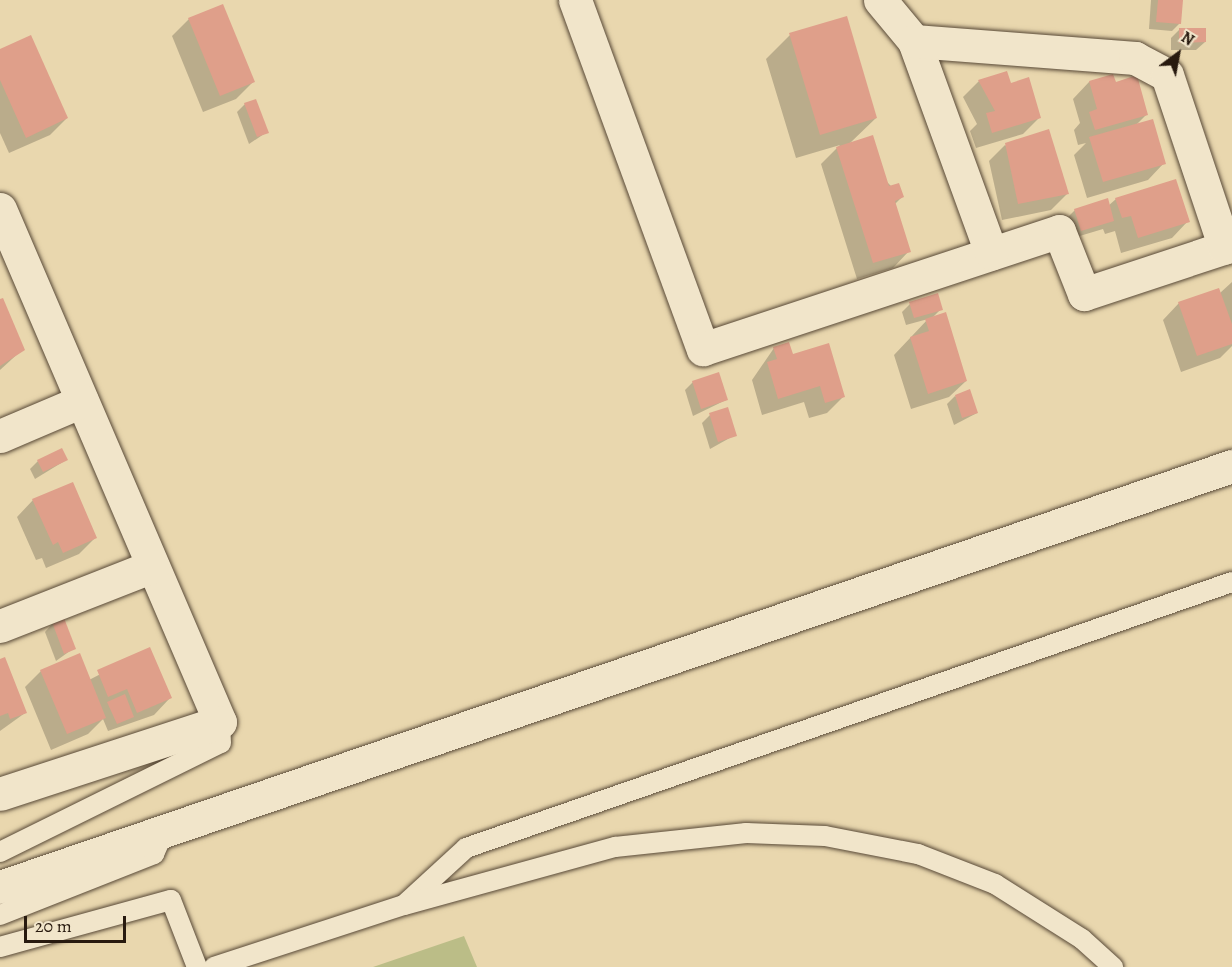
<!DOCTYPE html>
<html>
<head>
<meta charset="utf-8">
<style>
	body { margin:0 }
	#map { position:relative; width:1232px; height:967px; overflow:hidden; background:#e9d7ae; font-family:Alegreya,serif }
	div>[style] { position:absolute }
	.green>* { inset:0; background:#bbbd87 }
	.shadow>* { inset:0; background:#0003 }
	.building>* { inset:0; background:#df9f8a }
	.roads { filter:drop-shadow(0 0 2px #584937) drop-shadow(0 0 2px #584937) }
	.lane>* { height:20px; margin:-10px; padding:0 10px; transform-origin:10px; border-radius:10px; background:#f1e5ca }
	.street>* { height:33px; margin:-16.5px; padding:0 16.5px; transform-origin:16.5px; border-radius:16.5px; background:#f1e5ca }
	span { translate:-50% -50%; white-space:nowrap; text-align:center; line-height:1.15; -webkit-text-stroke:5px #f1e5ca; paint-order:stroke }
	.north { position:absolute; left:1148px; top:24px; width:60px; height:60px; -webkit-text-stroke:4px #f1e5ca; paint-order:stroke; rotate:32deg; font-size:16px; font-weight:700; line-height:24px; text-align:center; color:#281a0f }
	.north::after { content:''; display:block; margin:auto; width:21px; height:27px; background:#281a0f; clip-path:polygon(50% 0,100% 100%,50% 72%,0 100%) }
	.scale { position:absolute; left:24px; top:916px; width:102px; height:27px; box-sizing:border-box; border:3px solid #281a0f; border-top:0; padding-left:8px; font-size:18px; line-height:21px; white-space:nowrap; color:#281a0f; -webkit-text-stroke:4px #f1e5ca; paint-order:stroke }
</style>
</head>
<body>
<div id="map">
	<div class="green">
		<div style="clip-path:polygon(464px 936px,477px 967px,373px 967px)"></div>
	</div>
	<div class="shadow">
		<div style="clip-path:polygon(1151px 0,1181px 0,1180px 23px,1172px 31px,1149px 29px)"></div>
		<div style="clip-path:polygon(189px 19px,253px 82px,236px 99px,203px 112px,172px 36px)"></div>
		<div style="clip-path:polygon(1179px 30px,1205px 42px,1196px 50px,1171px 50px,1171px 38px)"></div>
		<div style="clip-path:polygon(790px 35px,876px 118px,849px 144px,902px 197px,894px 205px,909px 251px,893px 268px,857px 279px,821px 164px,840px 145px,796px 158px,766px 59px)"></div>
		<div style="clip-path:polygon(0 51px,67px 118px,50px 135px,9px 153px,0 133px)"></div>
		<div style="clip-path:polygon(979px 81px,1010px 85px,1039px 118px,1023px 134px,976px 148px,970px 131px,977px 124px,963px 97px)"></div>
		<div style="clip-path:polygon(1089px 82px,1114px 83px,1147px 114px,1136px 125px,1164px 163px,1148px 180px,1087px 198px,1074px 155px,1086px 143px,1078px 145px,1074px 130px,1080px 123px,1073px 99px)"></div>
		<div style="clip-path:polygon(245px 104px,267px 132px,249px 144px,237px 112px)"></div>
		<div style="clip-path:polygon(1005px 145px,1068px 193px,1051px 210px,1002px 220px,989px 161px)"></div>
		<div style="clip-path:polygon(1116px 199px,1188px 221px,1172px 238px,1121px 253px,1115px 231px,1105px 234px,1103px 229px,1073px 238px,1067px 218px,1075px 210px,1108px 206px)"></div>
		<div style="clip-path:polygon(1232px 282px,1232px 346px,1220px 358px,1181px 372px,1163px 320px,1179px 303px,1220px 293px)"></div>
		<div style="clip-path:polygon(0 301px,23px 349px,0 370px)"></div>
		<div style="clip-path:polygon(910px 304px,941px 309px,932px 318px,966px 381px,949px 397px,911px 409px,894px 355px,928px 319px,906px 325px,902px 312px)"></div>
		<div style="clip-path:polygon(774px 348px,792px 355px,844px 396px,827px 413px,809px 418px,804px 402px,762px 415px,752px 380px)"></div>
		<div style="clip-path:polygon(693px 382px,726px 400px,693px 416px,685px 390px)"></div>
		<div style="clip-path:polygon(955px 396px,977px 413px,954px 425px,947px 404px)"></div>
		<div style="clip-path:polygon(710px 415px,735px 435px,710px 449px,702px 423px)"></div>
		<div style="clip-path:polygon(66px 460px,35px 479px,30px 469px,38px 461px)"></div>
		<div style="clip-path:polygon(33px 500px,96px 537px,79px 554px,46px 568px,42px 558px,36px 560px,17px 517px)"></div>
		<div style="clip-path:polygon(53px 623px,74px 648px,56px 661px,45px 632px)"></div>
		<div style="clip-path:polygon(149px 649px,170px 698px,154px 715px,108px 731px,103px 719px,88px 734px,51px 750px,25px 687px,41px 671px,89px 680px)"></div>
		<div style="clip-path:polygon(0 661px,25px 713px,0 731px)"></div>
	</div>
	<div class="building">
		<div style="clip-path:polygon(1158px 0,1183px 0,1181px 24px,1156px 22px)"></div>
		<div style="clip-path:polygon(223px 4px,255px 82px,220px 96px,188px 18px)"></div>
		<div style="clip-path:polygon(847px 16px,877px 118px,820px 135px,789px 33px)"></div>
		<div style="clip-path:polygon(1179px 28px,1206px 28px,1206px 42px,1179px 43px)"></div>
		<div style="clip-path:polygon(31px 35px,68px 118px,26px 138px,0 80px,0 49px)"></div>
		<div style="clip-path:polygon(1007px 71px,1011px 83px,1029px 77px,1041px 118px,992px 133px,986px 113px,995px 111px,978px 80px)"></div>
		<div style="clip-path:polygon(1113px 74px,1116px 82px,1137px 75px,1148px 115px,1095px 130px,1089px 112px,1097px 109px,1089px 81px)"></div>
		<div style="clip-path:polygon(256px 99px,269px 133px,257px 137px,244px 103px)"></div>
		<div style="clip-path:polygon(1153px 119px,1166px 164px,1103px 182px,1089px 137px)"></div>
		<div style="clip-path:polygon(1049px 129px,1069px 194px,1018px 204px,1005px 143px)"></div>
		<div style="clip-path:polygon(873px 135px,889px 186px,899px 183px,904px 197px,895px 201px,911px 252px,873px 263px,836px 147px)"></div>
		<div style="clip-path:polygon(1176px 179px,1190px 222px,1138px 238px,1131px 216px,1122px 218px,1115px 198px)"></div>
		<div style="clip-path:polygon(1108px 198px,1114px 221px,1081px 231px,1074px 209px)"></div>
		<div style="clip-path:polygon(1219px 288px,1232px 324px,1232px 344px,1197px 356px,1178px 302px)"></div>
		<div style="clip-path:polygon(938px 293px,943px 310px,914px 318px,909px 302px)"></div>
		<div style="clip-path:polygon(3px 298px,25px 350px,0 366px,0 299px)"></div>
		<div style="clip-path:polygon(946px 312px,967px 381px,928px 394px,910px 337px,929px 331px,925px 319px)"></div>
		<div style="clip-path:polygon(789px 342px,793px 354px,829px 343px,845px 397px,825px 403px,820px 386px,778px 399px,767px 362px,777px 359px,773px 347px)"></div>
		<div style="clip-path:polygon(719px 372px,728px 400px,701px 409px,692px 381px)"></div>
		<div style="clip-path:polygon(970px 389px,978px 413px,962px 418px,955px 395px)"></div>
		<div style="clip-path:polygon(728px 407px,737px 436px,718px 442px,709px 413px)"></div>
		<div style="clip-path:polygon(62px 448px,68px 460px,43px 472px,37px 460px)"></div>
		<div style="clip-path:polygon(73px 482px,97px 538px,63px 553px,58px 542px,53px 545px,32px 499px)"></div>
		<div style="clip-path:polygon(64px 618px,76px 649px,64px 654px,52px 622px)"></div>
		<div style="clip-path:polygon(150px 647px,172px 698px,137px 713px,127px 689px,108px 697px,97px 670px)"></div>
		<div style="clip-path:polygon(80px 653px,106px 718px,67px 734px,40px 670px)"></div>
		<div style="clip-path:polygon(5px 657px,27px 713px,10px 719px,8px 713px,0 716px,0 659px)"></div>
		<div style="clip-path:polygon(125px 694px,134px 717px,117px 724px,107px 702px)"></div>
	</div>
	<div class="roads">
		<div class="lane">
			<div style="left:0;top:852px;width:246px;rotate:-26.3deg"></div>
			<div style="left:221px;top:743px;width:21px;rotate:-93deg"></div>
			<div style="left:406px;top:903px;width:81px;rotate:-42.5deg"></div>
			<div style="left:466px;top:848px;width:811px;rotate:-19.15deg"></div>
			<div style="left:0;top:915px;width:166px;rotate:-21.6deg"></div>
			<div style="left:154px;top:854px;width:22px;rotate:-66deg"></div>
			<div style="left:0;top:947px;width:177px;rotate:-15.4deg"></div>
			<div style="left:171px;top:900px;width:72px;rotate:68.8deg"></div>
			<div style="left:214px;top:967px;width:200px;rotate:-18.1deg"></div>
			<div style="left:404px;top:905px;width:219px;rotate:-15.4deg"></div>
			<div style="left:615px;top:847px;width:132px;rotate:-6.1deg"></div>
			<div style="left:746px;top:833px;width:79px;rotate:2.2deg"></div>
			<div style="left:825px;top:836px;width:95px;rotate:11deg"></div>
			<div style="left:918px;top:854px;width:83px;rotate:21.3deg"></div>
			<div style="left:995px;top:884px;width:103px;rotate:32.3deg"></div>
			<div style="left:1082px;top:939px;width:42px;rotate:42.1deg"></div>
		</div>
		<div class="street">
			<div style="left:575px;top:0;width:372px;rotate:69.9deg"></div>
			<div style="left:703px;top:349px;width:375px;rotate:-18.3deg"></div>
			<div style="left:1059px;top:231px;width:68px;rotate:68.4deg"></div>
			<div style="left:1084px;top:294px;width:156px;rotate:-18.3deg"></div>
			<div style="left:880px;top:0;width:53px;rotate:50.3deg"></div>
			<div style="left:914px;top:41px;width:226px;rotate:70deg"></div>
			<div style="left:914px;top:41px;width:222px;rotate:4.4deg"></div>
			<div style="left:1135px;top:58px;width:36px;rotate:28deg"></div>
			<div style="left:1167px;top:75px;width:182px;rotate:71.5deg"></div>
			<div style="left:0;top:209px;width:558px;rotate:66.79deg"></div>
			<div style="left:220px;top:722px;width:231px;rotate:161.9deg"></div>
			<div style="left:0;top:436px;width:89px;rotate:-23.1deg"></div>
			<div style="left:0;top:626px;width:164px;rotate:-21.4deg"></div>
			<div style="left:0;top:887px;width:1302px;rotate:-18.87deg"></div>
		</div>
	</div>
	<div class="north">N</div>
	<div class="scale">20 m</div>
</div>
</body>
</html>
